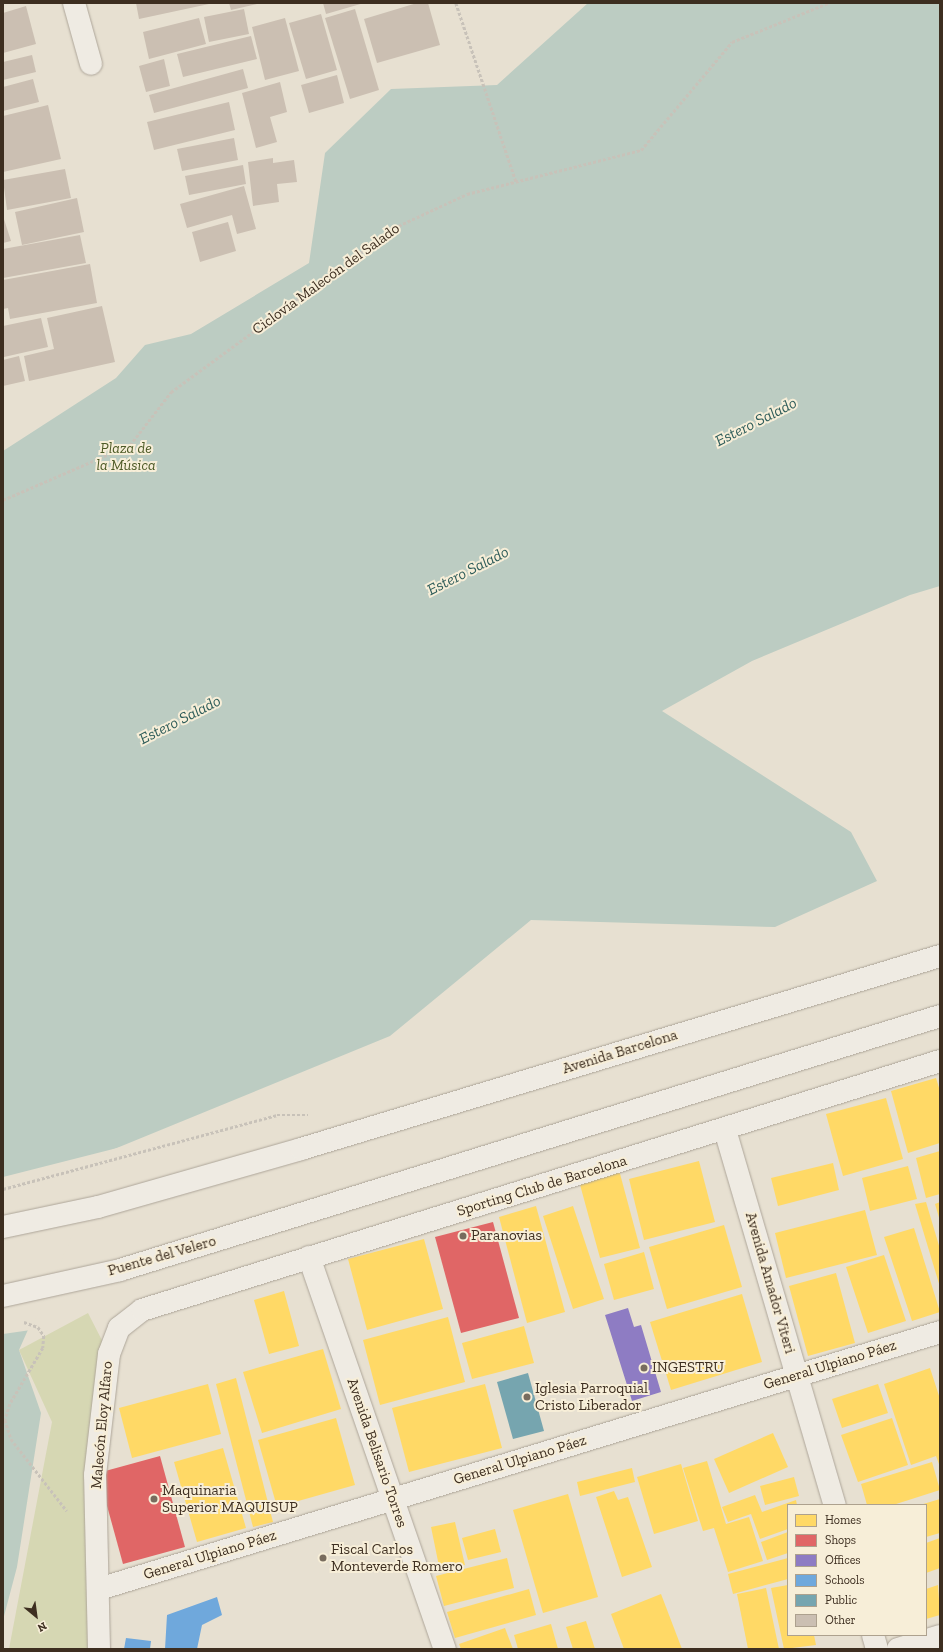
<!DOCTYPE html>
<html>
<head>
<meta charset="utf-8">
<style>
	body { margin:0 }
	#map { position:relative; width:943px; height:1652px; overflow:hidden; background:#e7e0d1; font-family:"Zilla Slab",serif }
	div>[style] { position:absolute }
	.green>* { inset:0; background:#d6d7b3 }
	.water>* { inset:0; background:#bcccc2 }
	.pier>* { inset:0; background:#e7e0d1 }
	.homes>* { inset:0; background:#ffd966 }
	.shops>* { inset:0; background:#e06666 }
	.offices>* { inset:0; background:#8e7cc3 }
	.schools>* { inset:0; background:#6fa8dc }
	.public>* { inset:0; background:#76a5af }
	.building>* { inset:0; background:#cbbfb2 }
	.path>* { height:2.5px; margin-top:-1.25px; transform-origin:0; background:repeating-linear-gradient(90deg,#c8c2b9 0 3px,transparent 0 5px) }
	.roads { filter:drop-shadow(0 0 1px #ada599) drop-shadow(0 0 1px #ada599) }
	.street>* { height:22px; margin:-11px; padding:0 11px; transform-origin:11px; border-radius:11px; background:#efebe3 }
	.secondary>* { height:22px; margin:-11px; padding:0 11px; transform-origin:11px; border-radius:11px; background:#efebe3 }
	.dots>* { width:11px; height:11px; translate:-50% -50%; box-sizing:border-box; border:2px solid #f7eed8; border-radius:50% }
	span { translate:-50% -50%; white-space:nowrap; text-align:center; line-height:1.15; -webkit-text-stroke:4px #f7eed8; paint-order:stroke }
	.street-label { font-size:15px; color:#3d2e20 }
	.park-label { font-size:15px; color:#4d5a26; font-style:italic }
	.poi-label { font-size:15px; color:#3d2e20 }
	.left { translate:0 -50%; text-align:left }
	.water-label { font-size:16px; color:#2f5d5a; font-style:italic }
	.frame { position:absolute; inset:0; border:4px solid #3d2e20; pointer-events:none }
	.legend { position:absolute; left:787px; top:1504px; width:140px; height:132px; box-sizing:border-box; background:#f7eed8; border:1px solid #ada18e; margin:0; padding:5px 7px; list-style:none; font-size:12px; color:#3d2e20 }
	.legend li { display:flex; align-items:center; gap:8px; height:20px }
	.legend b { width:20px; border:1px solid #ada18e }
	.north { position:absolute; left:16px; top:1596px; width:40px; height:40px; -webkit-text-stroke:3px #f7eed8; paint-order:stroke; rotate:151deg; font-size:11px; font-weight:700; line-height:16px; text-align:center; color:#3d2e20 }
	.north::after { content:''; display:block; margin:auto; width:14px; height:18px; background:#3d2e20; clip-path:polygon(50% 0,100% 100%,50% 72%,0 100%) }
</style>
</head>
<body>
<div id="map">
	<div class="green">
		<div style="clip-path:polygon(88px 1313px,109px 1354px,98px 1649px,9px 1649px,52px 1422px,19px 1350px)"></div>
	</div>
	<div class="water">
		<div style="clip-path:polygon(588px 3px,940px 3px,940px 586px,910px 595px,752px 661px,662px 711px,851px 832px,877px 881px,775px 927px,531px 920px,390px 1036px,107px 1152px,19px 1350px,41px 1413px,17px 1567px,3px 1620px,3px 451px,116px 378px,145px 345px,191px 334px,309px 263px,325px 153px,391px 89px,497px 85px)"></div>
	</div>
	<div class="pier">
		<div style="clip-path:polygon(129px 1145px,108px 1154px,31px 1330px,3px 1334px,3px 1177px)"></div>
	</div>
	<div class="homes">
		<div style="clip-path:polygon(936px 1078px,940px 1091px,940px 1143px,908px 1153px,891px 1091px)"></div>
		<div style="clip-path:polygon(886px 1098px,903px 1159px,843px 1176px,826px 1114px)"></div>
		<div style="clip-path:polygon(940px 1151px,940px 1194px,926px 1198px,916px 1158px)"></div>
		<div style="clip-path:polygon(699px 1161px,715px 1222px,644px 1240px,629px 1179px)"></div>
		<div style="clip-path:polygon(833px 1163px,839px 1190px,778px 1206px,771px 1178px)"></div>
		<div style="clip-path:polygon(908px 1166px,917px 1199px,870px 1211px,862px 1178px)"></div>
		<div style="clip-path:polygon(619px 1170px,640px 1248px,600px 1258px,579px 1181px)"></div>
		<div style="clip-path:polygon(926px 1202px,940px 1249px,940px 1287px,915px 1204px)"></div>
		<div style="clip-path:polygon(940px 1202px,940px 1221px,935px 1204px)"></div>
		<div style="clip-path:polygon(536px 1206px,565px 1312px,527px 1323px,499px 1217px)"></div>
		<div style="clip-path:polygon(573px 1206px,604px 1299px,573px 1309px,543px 1216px)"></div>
		<div style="clip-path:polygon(865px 1210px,877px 1255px,786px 1278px,775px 1233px)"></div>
		<div style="clip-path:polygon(724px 1225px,742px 1287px,667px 1309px,649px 1247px)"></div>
		<div style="clip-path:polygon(914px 1228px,940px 1312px,912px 1321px,884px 1237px)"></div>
		<div style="clip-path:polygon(424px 1239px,443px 1309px,367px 1330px,348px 1259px)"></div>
		<div style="clip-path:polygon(644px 1252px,654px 1289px,614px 1300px,604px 1264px)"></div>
		<div style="clip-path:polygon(884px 1255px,906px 1321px,868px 1333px,846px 1267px)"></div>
		<div style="clip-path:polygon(836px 1273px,855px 1343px,808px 1356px,789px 1286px)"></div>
		<div style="clip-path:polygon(284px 1291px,299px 1346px,269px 1354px,254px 1300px)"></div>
		<div style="clip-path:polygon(742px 1294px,762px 1362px,671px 1390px,650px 1322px)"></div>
		<div style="clip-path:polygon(448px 1317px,465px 1382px,380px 1405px,363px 1340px)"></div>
		<div style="clip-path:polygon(524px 1326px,534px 1363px,472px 1379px,462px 1343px)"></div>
		<div style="clip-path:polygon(323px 1349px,341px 1409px,262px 1433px,243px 1372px)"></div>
		<div style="clip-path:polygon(930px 1368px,940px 1399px,940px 1467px,936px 1456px,911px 1465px,884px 1384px)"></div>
		<div style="clip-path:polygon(236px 1378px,273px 1522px,253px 1527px,216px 1384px)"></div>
		<div style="clip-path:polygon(208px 1384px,221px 1434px,132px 1458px,119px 1408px)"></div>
		<div style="clip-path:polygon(485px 1384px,502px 1448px,409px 1472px,392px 1408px)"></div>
		<div style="clip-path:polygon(878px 1384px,888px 1413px,842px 1428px,832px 1399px)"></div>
		<div style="clip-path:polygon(336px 1418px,355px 1485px,277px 1507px,258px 1440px)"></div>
		<div style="clip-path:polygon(892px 1418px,908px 1465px,858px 1482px,841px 1435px)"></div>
		<div style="clip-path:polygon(773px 1433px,788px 1467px,729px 1493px,714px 1459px)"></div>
		<div style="clip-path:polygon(223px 1448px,246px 1528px,197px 1542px,174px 1462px)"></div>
		<div style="clip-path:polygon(707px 1461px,726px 1524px,749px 1517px,763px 1561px,728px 1572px,714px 1528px,703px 1531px,683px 1468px)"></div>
		<div style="clip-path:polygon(932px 1462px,940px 1490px,893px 1505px,867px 1505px,861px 1484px)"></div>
		<div style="clip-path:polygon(681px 1464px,698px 1521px,654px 1534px,637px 1477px)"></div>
		<div style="clip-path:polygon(632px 1468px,635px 1482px,580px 1496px,577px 1482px)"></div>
		<div style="clip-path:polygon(794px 1477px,799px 1496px,765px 1505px,760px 1486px)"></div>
		<div style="clip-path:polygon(614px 1491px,618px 1500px,628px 1497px,652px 1567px,622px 1577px,596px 1497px)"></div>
		<div style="clip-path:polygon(568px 1494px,598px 1597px,543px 1613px,513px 1510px)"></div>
		<div style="clip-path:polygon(755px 1495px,762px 1512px,796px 1500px,797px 1505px,788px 1505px,788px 1529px,760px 1539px,751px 1514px,728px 1522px,722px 1507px)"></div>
		<div style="clip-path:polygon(940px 1499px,940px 1533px,926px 1537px,926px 1505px,920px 1505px)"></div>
		<div style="clip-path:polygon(455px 1522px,465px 1565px,440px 1571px,431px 1527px)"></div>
		<div style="clip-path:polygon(495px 1529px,501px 1552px,468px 1560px,462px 1538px)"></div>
		<div style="clip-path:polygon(788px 1532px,788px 1553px,767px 1560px,761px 1542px)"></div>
		<div style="clip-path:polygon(940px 1538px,940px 1568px,926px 1573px,926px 1543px)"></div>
		<div style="clip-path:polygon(507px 1558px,514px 1588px,444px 1606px,436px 1576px)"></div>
		<div style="clip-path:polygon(788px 1558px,788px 1579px,733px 1594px,728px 1574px)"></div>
		<div style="clip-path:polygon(788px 1585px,788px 1635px,814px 1635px,816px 1645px,784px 1649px,771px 1588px)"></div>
		<div style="clip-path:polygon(938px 1585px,940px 1615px,926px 1619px,926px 1589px)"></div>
		<div style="clip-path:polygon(766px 1588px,779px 1649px,748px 1649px,737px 1594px)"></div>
		<div style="clip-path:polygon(529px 1589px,536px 1615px,455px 1638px,447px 1612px)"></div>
		<div style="clip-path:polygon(661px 1594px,682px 1649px,624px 1649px,611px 1614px)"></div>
		<div style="clip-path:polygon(586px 1621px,595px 1649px,573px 1649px,566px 1627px)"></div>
		<div style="clip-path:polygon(551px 1624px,558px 1649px,518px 1649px,514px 1635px)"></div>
		<div style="clip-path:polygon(505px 1628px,513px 1649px,461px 1649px,459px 1644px)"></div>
	</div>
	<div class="shops">
		<div style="clip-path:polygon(493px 1222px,519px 1318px,461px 1333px,435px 1237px)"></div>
		<div style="clip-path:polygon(160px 1456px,185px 1547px,123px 1564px,98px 1473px)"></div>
	</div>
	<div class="offices">
		<div style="clip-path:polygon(628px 1308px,634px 1327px,641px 1325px,661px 1392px,632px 1401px,605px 1315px)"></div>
	</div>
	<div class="schools">
		<div style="clip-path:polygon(217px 1597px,222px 1615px,202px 1625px,197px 1649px,165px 1649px,167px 1615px)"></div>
		<div style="clip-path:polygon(126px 1638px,151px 1641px,150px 1649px,124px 1649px)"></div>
	</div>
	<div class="public">
		<div style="clip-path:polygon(528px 1373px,544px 1431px,513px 1439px,497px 1382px)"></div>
	</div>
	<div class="building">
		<div style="clip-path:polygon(136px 3px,209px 3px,209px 4px,139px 19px)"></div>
		<div style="clip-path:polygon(229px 3px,257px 3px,257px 4px,231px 10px)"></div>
		<div style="clip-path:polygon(323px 3px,364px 3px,326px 14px)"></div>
		<div style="clip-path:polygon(417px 3px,428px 3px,440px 45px,377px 63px,364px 19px)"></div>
		<div style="clip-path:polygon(26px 6px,36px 44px,3px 53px,3px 13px)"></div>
		<div style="clip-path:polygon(244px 9px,249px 34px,209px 42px,204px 17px)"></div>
		<div style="clip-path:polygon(355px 9px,379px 90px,350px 99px,325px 18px)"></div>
		<div style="clip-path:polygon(321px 14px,337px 70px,306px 79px,289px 23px)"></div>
		<div style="clip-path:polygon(199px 18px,206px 44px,149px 59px,143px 32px)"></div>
		<div style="clip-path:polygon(285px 18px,299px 71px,265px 80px,252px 27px)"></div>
		<div style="clip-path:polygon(251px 36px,257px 59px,183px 77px,177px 54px)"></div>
		<div style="clip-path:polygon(32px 55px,36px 72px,3px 80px,3px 62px)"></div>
		<div style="clip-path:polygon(164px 59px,170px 86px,146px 92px,139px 66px)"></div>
		<div style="clip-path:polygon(243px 69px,248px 88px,154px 113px,149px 95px)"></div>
		<div style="clip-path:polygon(337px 75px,344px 103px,309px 113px,301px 85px)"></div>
		<div style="clip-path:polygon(33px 79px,39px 102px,3px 111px,3px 87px)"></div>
		<div style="clip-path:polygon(280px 82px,287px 112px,270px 117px,277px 142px,256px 148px,242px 93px)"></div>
		<div style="clip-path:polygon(229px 102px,235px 130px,154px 150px,147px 122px)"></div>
		<div style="clip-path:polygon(48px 105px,61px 159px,3px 172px,3px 116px)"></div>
		<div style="clip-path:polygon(234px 138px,238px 160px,182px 171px,177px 149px)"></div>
		<div style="clip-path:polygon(273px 158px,273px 163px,294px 160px,297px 182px,277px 184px,279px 202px,253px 206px,248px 162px)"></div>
		<div style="clip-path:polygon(243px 165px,246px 184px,189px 195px,185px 176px)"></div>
		<div style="clip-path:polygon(65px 169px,71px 198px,7px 210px,3px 180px)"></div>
		<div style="clip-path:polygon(244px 186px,256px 229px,237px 234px,232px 215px,187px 228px,180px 204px)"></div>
		<div style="clip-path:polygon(77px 198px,84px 232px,22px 245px,15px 212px)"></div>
		<div style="clip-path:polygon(3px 216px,11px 241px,3px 243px)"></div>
		<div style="clip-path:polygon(228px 222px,236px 251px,200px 262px,192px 232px)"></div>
		<div style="clip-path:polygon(80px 235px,86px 263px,3px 278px,3px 249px)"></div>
		<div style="clip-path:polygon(90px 264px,97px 303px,10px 319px,8px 308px,3px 309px,3px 280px)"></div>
		<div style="clip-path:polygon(102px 306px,115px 362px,29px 381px,24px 356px,54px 349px,47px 318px)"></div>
		<div style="clip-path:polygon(41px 318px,48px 347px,4px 357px,3px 326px)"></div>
		<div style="clip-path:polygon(19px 356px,25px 381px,3px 386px,3px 360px)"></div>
	</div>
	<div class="path">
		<div style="left:456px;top:3px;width:188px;rotate:71.4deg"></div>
		<div style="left:3px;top:500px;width:138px;rotate:-23.4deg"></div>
		<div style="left:130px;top:445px;width:67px;rotate:-52.3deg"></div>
		<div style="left:171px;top:392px;width:277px;rotate:-36.3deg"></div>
		<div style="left:394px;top:228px;width:81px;rotate:-25deg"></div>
		<div style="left:467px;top:194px;width:179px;rotate:-14.2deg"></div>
		<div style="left:641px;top:150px;width:141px;rotate:-49.9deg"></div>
		<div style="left:732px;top:42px;width:104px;rotate:-22.1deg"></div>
		<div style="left:3px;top:1189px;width:284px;rotate:-15.1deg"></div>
		<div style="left:277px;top:1115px;width:31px"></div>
		<div style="left:24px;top:1322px;width:15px;rotate:20deg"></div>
		<div style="left:38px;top:1327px;width:11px;rotate:56deg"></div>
		<div style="left:44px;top:1336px;width:12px;rotate:95deg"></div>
		<div style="left:43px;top:1348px;width:65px;rotate:120.5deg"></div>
		<div style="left:10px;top:1404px;width:17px;rotate:107deg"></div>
		<div style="left:5px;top:1420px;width:20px;rotate:72deg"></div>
		<div style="left:11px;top:1439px;width:91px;rotate:52.1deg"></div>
	</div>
	<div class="roads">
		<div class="street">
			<div style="left:74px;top:3px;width:63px;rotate:74.4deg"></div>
			<div style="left:725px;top:1130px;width:391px;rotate:73.7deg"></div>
			<div style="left:309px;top:1257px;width:415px;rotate:70.9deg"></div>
			<div style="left:99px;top:1589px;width:879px;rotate:-16.99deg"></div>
			<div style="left:873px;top:1635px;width:15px;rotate:74deg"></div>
			<div style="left:99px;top:1649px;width:174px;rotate:-91.3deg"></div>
			<div style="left:95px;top:1475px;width:122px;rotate:-83.4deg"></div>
			<div style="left:109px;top:1354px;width:28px;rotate:-69deg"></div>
			<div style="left:119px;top:1328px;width:29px;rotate:-38deg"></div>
			<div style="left:142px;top:1310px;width:836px;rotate:-17.33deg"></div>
			<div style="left:898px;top:1649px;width:44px;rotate:-17.2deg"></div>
		</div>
		<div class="secondary">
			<div style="left:3px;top:1227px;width:97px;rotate:-11.9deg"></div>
			<div style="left:98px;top:1207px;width:211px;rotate:-15.9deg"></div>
			<div style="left:301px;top:1149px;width:668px;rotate:-16.81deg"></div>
			<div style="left:3px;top:1296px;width:120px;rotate:-12.5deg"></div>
			<div style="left:120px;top:1270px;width:858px;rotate:-17.21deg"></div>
		</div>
	</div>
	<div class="dots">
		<div style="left:463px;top:1236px;background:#786c5e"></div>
		<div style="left:644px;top:1368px;background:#786c5e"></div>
		<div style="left:527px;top:1397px;background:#786c5e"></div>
		<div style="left:154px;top:1499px;background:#786c5e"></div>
		<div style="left:323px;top:1558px;background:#786c5e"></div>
	</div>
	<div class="street-label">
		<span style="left:326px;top:279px;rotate:-36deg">Ciclovía Malecón del Salado</span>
		<span style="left:620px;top:1052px;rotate:-17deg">Avenida Barcelona</span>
		<span style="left:542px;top:1186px;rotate:-17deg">Sporting Club de Barcelona</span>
		<span style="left:162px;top:1256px;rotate:-16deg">Puente del Velero</span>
		<span style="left:770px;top:1283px;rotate:74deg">Avenida Amador Viteri</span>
		<span style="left:830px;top:1365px;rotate:-17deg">General Ulpiano Páez</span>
		<span style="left:102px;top:1425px;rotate:-85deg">Malecón Eloy Alfaro</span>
		<span style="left:377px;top:1453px;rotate:71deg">Avenida Belisario Torres</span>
		<span style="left:520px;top:1460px;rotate:-17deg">General Ulpiano Páez</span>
		<span style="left:210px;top:1555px;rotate:-17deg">General Ulpiano Páez</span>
	</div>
	<div class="park-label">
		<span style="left:126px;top:457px">Plaza de<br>la Música</span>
	</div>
	<div class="poi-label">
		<span class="left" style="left:471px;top:1236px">Paranovias</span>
		<span class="left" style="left:652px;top:1368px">INGESTRU</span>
		<span class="left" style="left:535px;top:1397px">Iglesia Parroquial<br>Cristo Liberador</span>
		<span class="left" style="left:162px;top:1499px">Maquinaria<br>Superior MAQUISUP</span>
		<span class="left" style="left:331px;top:1558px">Fiscal Carlos<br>Monteverde Romero</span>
	</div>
	<div class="water-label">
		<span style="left:756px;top:422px;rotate:-27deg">Estero Salado</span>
		<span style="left:468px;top:571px;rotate:-27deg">Estero Salado</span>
		<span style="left:180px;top:720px;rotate:-27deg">Estero Salado</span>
	</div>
	<div class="frame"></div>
	<ul class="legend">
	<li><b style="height:11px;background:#ffd966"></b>Homes</li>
	<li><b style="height:11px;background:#e06666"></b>Shops</li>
	<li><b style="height:11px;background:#8e7cc3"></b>Offices</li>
	<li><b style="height:11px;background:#6fa8dc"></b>Schools</li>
	<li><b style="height:11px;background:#76a5af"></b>Public</li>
	<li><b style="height:11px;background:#cbbfb2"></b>Other</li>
	</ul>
	<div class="north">N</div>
</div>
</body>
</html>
